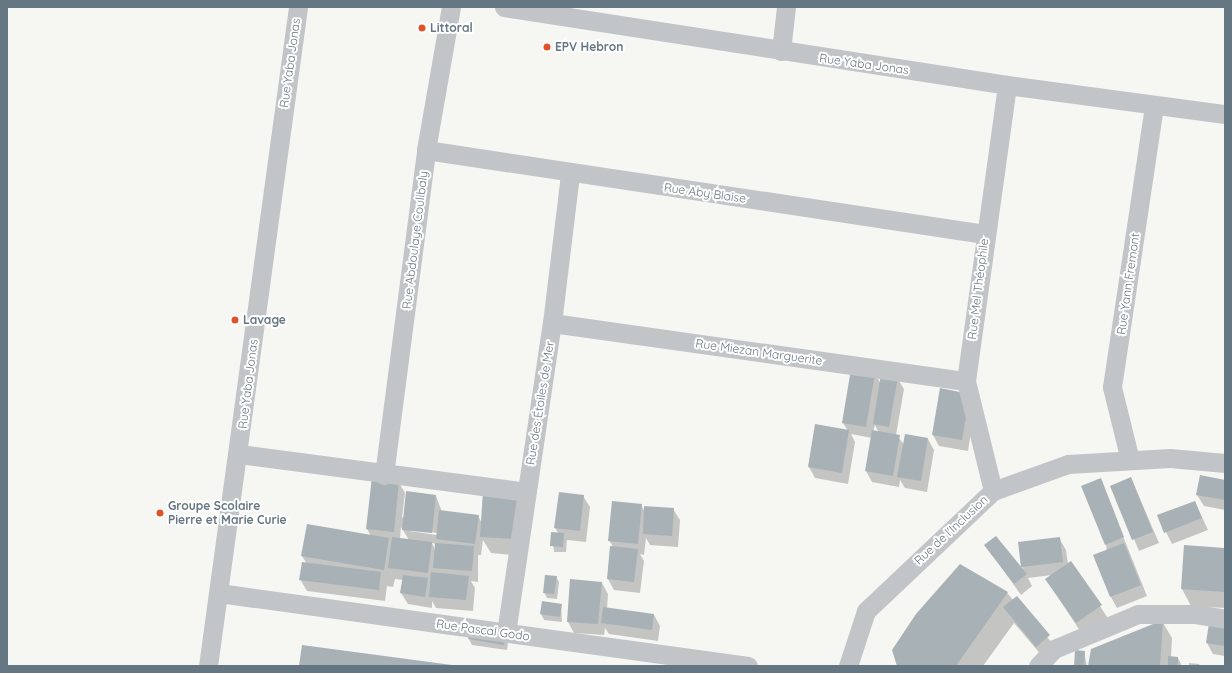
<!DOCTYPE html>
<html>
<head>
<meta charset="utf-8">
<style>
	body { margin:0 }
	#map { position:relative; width:1232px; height:673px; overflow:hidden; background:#f6f6f3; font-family:Quicksand,sans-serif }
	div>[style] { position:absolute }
	.shadow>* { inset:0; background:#0003 }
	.building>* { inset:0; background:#a8b1b5 }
	.minor>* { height:19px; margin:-9.5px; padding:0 9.5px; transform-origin:9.5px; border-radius:9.5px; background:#c1c5c8 }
	.dots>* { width:11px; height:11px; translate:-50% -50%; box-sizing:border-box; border:2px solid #fff; border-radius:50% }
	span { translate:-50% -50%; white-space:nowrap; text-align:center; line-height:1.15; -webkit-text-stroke:4px #fff; paint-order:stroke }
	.poi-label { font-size:12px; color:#657683; font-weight:700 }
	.left { translate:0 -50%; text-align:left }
	.street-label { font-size:12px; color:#657683 }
	.frame { position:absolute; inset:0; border:8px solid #657683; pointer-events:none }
</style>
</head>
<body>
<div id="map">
	<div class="shadow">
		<div style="clip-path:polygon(evenodd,875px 374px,881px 384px,897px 378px,904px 389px,896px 435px,904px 444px,928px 439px,934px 450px,927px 492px,905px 488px,900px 480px,899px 487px,872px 482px,866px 471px,872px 438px,851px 434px,855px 442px,848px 484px,815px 478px,809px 467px,848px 431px,843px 423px,875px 374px,875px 425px,879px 433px,873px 432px,875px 425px)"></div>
		<div style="clip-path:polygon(975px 406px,968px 451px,939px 446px,933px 435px)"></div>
		<div style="clip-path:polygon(1131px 478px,1159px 543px,1139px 551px,1112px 486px)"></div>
		<div style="clip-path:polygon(1100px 479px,1147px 596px,1117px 608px,1111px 597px)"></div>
		<div style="clip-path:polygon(evenodd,398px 481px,405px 493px,402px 518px,436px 496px,442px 512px,478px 516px,482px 523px,484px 492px,525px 556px,491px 553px,483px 540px,481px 555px,478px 555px,478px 582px,471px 581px,475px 588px,473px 611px,436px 608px,432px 601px,432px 608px,408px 604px,401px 593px,403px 580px,395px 579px,393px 587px,387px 586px,385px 601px,307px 591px,300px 579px,307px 564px,302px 556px,371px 536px,367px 529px,398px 481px,401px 527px,409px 540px,400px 539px,401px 527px,398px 481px,409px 529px,437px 533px,437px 535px,409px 531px,409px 529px,398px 481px,432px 543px,436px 544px,435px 550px,432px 543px)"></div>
		<div style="clip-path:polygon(1225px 481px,1225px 510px,1204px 506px,1197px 495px)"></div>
		<div style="clip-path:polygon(583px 496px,590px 507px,586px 542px,567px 540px,566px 552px,554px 552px,552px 533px,559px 534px,555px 528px)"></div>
		<div style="clip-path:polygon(1195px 502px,1208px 530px,1172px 544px,1158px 516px)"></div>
		<div style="clip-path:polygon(641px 505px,645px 512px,673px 509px,680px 520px,678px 547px,650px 545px,646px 538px,644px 555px,640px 554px,644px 561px,640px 593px,614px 590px,608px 579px,613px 547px,609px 540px)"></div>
		<div style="clip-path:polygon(1059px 538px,1066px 550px,1068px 564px,1071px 562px,1111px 623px,1086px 640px,1046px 579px,1052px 575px,1028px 578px,1032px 586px,1021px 595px,985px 545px,1024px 571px,1022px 567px)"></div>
		<div style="clip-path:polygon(1225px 549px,1225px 608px,1191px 606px,1182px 589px)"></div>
		<div style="clip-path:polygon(556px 577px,559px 582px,557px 599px,547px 598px,544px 592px)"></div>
		<div style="clip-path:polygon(602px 583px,608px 594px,607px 609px,654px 615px,660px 626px,658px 641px,609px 634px,605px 628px,604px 635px,574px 633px,568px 622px)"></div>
		<div style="clip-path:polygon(1007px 593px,1056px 647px,1043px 657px,1014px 623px,983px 666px,898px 666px)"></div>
		<div style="clip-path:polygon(561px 605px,562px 622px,544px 620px,541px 614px)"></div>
		<div style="clip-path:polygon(1162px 621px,1172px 638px,1171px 657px,1178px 658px,1182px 666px,1089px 666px)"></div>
		<div style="clip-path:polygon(1225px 626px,1225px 656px,1213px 654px,1207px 643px)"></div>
		<div style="clip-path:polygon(469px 639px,508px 642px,507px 650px,472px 645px)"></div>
		<div style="clip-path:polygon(1084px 652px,1087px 666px,1075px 666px)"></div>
		<div style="clip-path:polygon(1189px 663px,1199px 664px,1200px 666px,1189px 666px)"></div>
	</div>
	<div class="building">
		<div style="clip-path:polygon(851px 369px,875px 373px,866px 427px,842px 423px)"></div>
		<div style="clip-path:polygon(881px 374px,898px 377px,889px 427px,873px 424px)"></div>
		<div style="clip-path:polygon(940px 388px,970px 394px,962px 440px,932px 435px)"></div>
		<div style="clip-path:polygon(815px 424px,849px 430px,842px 473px,808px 467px)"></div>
		<div style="clip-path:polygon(872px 430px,900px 435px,893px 476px,865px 471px)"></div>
		<div style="clip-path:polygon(905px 434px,928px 438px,921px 481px,897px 477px)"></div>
		<div style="clip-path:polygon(1200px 475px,1225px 480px,1225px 500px,1196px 495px)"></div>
		<div style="clip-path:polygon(372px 477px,399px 480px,394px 532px,366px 529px)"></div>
		<div style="clip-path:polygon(1131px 477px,1153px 532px,1132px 540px,1110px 486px)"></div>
		<div style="clip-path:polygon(1101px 478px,1124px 537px,1105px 545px,1081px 486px)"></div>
		<div style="clip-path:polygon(406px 491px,436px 495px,432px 533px,402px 530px)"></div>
		<div style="clip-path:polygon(483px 491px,519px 494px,516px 539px,480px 537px)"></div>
		<div style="clip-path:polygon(559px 492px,584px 495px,580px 531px,554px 528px)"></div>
		<div style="clip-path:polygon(612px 501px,642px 504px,638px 544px,608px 541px)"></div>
		<div style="clip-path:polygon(1195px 501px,1202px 518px,1164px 533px,1157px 515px)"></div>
		<div style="clip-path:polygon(644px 506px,674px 508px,672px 536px,643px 534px)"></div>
		<div style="clip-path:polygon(439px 510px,479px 515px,475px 544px,436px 539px)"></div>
		<div style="clip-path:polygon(307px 524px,389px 538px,384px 570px,301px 556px)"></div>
		<div style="clip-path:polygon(551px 532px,564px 533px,563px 547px,550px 546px)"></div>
		<div style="clip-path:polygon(996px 536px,1027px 574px,1014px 584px,984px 545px)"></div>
		<div style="clip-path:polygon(392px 537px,432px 542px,428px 573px,388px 568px)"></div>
		<div style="clip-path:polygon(1060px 537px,1063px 562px,1021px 567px,1018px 542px)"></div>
		<div style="clip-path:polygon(435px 543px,474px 546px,472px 571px,433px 568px)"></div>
		<div style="clip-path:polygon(1124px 543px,1141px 585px,1110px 597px,1093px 555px)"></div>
		<div style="clip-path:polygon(1184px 545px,1225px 548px,1225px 592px,1181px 589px)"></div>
		<div style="clip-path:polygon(610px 546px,638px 549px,634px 582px,607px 579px)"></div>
		<div style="clip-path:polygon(1071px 561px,1102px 605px,1076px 623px,1045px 579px)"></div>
		<div style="clip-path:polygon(302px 562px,381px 572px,379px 590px,299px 580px)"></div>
		<div style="clip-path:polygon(960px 564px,1008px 592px,956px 666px,897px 666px,892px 650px,916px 614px)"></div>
		<div style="clip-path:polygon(431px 572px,469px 576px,466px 600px,429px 597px)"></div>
		<div style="clip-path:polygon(403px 575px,428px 578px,425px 597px,400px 593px)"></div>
		<div style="clip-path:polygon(545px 575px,557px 576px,554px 594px,543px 593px)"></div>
		<div style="clip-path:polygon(570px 579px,602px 582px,598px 624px,567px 622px)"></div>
		<div style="clip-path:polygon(1017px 596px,1050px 635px,1036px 647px,1003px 607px)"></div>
		<div style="clip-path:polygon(542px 601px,562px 604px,560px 617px,540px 614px)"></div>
		<div style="clip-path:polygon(603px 607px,654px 614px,652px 630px,601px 623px)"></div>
		<div style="clip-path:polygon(1163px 620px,1160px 666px,1088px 666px,1091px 649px)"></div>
		<div style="clip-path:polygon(1209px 623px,1225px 625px,1225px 646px,1206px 643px)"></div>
		<div style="clip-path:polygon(470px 630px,506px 636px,504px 645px,468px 639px)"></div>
		<div style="clip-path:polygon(302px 645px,452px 665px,452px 666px,299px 666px)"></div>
		<div style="clip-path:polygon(1075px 650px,1085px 651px,1084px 666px,1074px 666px)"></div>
		<div style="clip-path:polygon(1168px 656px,1178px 657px,1178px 666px,1168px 666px)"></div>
	</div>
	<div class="minor">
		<div style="left:504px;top:7px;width:509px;rotate:8.81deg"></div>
		<div style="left:1007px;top:85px;width:220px;rotate:7.6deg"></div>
		<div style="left:781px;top:51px;width:44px;rotate:-83.5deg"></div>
		<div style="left:426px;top:150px;width:565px;rotate:8.55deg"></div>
		<div style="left:552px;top:323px;width:418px;rotate:8deg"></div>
		<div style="left:239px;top:454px;width:290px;rotate:7.5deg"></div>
		<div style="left:1130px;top:460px;width:75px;rotate:-103.9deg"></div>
		<div style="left:1112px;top:387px;width:285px;rotate:-81.5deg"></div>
		<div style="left:384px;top:475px;width:328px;rotate:-82.6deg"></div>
		<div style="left:426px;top:150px;width:145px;rotate:-80.1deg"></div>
		<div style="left:993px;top:491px;width:113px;rotate:-103.8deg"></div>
		<div style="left:966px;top:381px;width:299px;rotate:-82.1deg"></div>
		<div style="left:219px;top:593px;width:534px;rotate:7.86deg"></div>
		<div style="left:506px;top:633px;width:313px;rotate:-81.6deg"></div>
		<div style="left:552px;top:323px;width:150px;rotate:-83.1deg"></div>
		<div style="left:208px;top:666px;width:665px;rotate:-82.22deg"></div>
		<div style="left:848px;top:666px;width:58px;rotate:-71.9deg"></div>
		<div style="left:866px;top:611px;width:175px;rotate:-43.4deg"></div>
		<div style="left:993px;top:491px;width:80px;rotate:-19.8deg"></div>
		<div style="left:1068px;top:464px;width:102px;rotate:-3.4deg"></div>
		<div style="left:1170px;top:458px;width:55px;rotate:5.2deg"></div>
		<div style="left:1038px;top:666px;width:23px;rotate:-47deg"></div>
		<div style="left:1054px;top:649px;width:91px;rotate:-22.6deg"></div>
		<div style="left:1138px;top:614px;width:57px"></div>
		<div style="left:1195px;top:614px;width:30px;rotate:9deg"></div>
	</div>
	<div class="dots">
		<div style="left:422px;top:28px;background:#e15228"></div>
		<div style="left:547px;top:47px;background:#e15228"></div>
		<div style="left:235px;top:320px;background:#e15228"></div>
		<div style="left:160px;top:513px;background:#e15228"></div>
	</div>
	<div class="poi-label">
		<span class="left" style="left:430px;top:28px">Littoral</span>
		<span class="left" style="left:555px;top:47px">EPV Hebron</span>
		<span class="left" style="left:243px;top:320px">Lavage</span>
		<span class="left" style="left:168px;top:513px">Groupe Scolaire<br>Pierre et Marie Curie</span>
	</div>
	<div class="street-label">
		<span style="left:290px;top:63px;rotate:-82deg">Rue Yaba Jonas</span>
		<span style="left:864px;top:64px;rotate:8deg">Rue Yaba Jonas</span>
		<span style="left:705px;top:193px;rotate:8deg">Rue Aby Blaise</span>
		<span style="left:415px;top:240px;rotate:-83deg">Rue Abdoulaye Coulibaly</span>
		<span style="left:1128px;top:284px;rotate:-82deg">Rue Yann Fremont</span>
		<span style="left:978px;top:289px;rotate:-83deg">Rue Mel Théophile</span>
		<span style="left:759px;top:352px;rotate:8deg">Rue Miezan Marguerite</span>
		<span style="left:248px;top:384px;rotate:-83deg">Rue Yaba Jonas</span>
		<span style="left:540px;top:403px;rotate:-81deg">Rue des Étoiles de Mer</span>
		<span style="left:951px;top:530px;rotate:-43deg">Rue de l'Inclusion</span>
		<span style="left:483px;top:630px;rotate:8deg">Rue Pascal Godo</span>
	</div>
	<div class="frame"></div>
</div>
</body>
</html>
